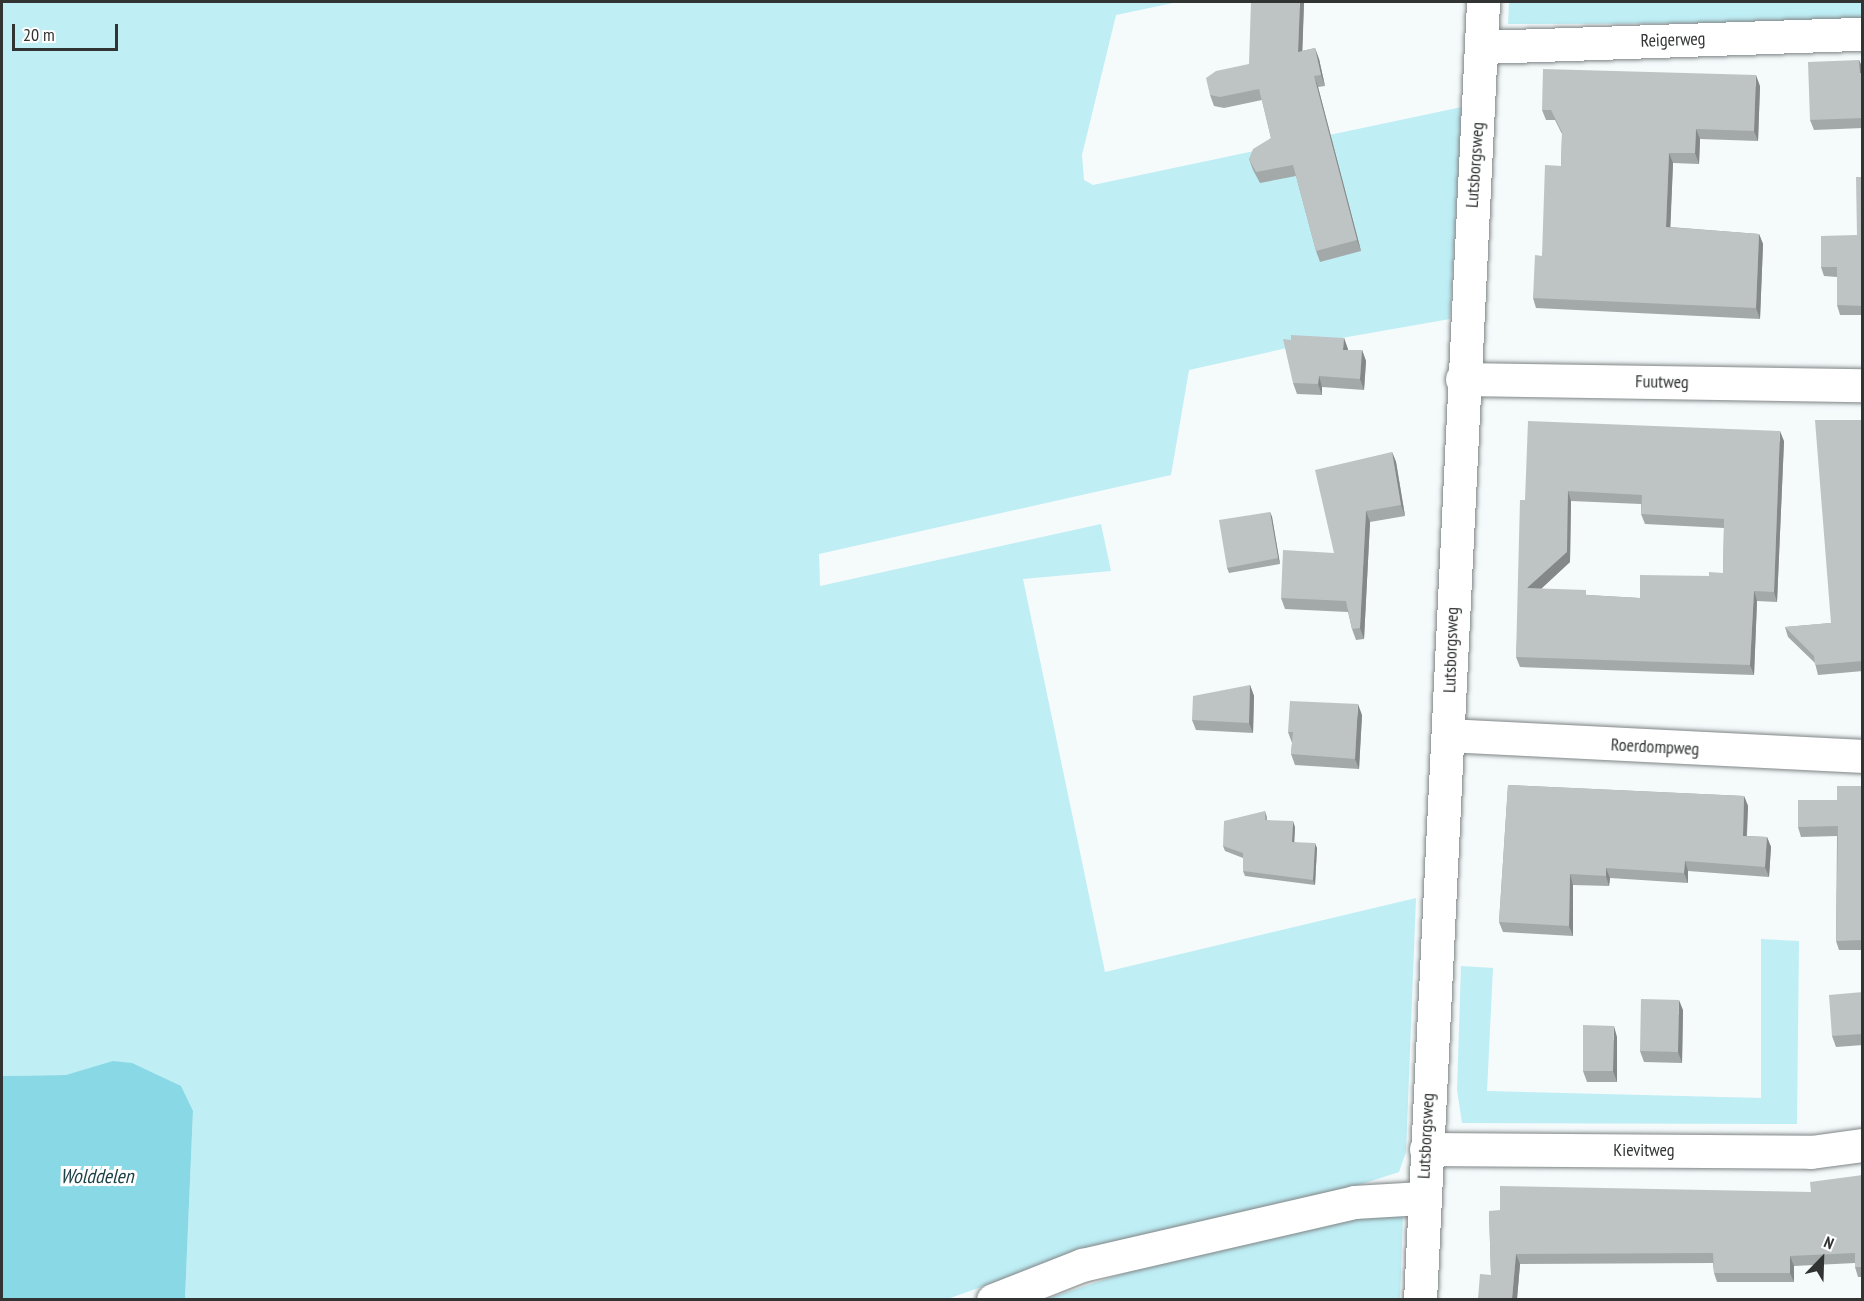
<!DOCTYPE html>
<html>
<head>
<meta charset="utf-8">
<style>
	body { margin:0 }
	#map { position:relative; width:1864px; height:1301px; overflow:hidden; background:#f5fafb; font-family:"PT Sans Narrow",sans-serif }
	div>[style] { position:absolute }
	.green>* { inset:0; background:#bfeef5 }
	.water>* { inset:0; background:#89d8e5 }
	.roads { filter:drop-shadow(0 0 2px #7f8485) drop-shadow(0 0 2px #7f8485) }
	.minor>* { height:33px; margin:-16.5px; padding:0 16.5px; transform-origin:16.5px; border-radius:16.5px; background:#fff }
	.wall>* { inset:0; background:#a3a8a9 }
	.shaded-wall>* { inset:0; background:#858889 }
	.building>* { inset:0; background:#bec3c4 }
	span { translate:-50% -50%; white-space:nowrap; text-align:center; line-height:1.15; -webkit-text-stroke:6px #fff; paint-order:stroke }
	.street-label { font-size:18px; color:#323434 }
	.water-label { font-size:20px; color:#1c4147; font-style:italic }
	.frame { position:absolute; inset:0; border:3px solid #323434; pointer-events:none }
	.north { position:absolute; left:1792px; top:1229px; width:60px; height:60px; -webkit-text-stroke:4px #fff; paint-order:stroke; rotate:23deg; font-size:16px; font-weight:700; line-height:24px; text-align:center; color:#323434 }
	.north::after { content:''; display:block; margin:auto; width:21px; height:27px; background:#323434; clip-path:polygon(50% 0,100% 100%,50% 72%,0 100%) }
	.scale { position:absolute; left:12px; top:24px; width:106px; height:27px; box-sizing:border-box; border:3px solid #323434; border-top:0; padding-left:8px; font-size:18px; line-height:21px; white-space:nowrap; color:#323434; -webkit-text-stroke:4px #fff; paint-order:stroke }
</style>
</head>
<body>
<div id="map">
	<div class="green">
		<div style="clip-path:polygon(2px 2px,1178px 2px,1116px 15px,1082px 155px,1084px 180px,1093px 185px,1462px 107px,1450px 319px,1296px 346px,1189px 370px,1171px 475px,819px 554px,820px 586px,1101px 524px,1111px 571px,1023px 579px,1105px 972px,1416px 898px,1406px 1152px,1399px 1172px,1353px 1187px,1070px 1256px,947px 1299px,185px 1299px,193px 1111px,85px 1071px,66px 1075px,2px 1076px)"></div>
		<div style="clip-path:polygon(1509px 2px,1862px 2px,1862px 23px,1508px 24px)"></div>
		<div style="clip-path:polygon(1761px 939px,1799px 941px,1797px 1124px,1462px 1123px,1457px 1090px,1461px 966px,1493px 968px,1487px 1091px,1761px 1098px)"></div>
		<div style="clip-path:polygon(1391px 1209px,1403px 1217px,1400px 1299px,1043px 1300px,1213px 1244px)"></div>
	</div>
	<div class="water">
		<div style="clip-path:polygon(113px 1061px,132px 1063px,181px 1086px,193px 1111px,185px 1299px,2px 1299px,2px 1076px,66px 1075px)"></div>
	</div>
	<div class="roads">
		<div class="minor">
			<div style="left:1483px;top:47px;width:379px;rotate:-2deg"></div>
			<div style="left:1462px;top:379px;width:400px;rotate:0.9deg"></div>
			<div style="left:1448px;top:735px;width:415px;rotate:2.9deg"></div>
			<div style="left:1426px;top:1149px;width:385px;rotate:0.4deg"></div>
			<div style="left:1811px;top:1152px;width:51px;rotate:-7.8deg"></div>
			<div style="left:993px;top:1300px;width:96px;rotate:-21.5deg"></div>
			<div style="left:1082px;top:1265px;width:279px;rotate:-13deg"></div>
			<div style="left:1354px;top:1202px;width:68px;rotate:-3.4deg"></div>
			<div style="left:1420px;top:1300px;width:1300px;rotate:-87.22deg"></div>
		</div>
	</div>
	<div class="wall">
		<div style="clip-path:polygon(1304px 2px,1302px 51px,1315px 48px,1319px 59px,1325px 86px,1318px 87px,1361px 251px,1320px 262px,1316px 251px,1296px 176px,1260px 183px,1253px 170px,1249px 159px,1271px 138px,1262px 100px,1224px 108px,1214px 106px,1210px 95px,1249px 64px)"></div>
		<div style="clip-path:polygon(1859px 60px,1863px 69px,1863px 128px,1814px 130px,1810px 120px)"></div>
		<div style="clip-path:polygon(1760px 86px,1758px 141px,1700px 139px,1699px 164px,1673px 163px,1670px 227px,1759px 234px,1763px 244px,1760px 319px,1536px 308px,1533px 298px,1561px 166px,1562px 134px,1555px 120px,1546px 120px,1542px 110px)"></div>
		<div style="clip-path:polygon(1863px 177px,1863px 315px,1840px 315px,1837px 305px,1837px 277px,1824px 276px,1821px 267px,1857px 235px)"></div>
		<div style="clip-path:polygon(1344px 338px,1348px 350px,1362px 350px,1366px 361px,1364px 390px,1322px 387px,1322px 395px,1297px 394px,1293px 383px,1291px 340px)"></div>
		<div style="clip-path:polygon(1863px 420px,1863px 671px,1818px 675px,1815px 663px,1788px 637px,1785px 627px,1831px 623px)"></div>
		<div style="clip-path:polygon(evenodd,1784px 441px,1777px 602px,1757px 601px,1754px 675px,1520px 667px,1516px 657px,1525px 500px,1784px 441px,1571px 501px,1641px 504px,1641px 514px,1645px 524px,1724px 528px,1723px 573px,1640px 598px,1588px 595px,1541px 589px,1570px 562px,1571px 501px)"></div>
		<div style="clip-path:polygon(1392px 452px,1396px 462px,1405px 516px,1370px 522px,1364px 639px,1356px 640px,1352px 629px,1348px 612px,1285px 609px,1281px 598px,1334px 553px)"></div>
		<div style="clip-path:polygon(1270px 512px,1272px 517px,1280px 564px,1229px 573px,1227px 568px)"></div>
		<div style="clip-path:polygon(1250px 685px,1254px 696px,1253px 733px,1196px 730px,1192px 720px)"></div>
		<div style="clip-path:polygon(1362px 715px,1359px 769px,1295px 765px,1291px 754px,1292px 743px,1288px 732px)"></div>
		<div style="clip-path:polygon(1508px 785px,1744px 796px,1748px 806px,1747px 836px,1767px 837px,1771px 847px,1769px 877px,1688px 871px,1688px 883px,1610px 878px,1609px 886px,1573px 885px,1573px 936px,1503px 932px,1499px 922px)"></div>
		<div style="clip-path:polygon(1863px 786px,1863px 950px,1839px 950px,1836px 941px,1837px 836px,1801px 837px,1798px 827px,1837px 800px)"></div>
		<div style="clip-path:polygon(1265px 811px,1267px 817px,1267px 820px,1295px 827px,1294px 842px,1317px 848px,1315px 885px,1245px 876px,1243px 871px,1243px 858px,1225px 851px,1223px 846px)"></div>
		<div style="clip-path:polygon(1863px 992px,1863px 1045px,1836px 1047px,1832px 1036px)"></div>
		<div style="clip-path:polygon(1683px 1010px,1682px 1063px,1644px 1062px,1640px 1051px)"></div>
		<div style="clip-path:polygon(1617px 1037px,1617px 1082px,1587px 1082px,1583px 1071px)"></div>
		<div style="clip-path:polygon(1863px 1175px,1863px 1277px,1858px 1277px,1855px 1267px,1855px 1263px,1794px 1266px,1794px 1282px,1717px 1282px,1714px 1273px,1713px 1263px,1520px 1264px,1517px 1299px,1478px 1299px,1491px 1275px,1489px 1211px,1811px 1192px)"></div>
	</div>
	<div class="shaded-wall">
		<div style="clip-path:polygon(1300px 2px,1304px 2px,1302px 63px,1298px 52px)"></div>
		<div style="clip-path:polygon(1315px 48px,1319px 59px,1325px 86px,1321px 75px)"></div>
		<div style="clip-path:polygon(1859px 60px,1863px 69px,1863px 80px,1860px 73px)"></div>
		<div style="clip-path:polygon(1756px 75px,1760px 86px,1758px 141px,1754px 131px)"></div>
		<div style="clip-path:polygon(1314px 76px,1318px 87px,1361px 251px,1357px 240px)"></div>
		<div style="clip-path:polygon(1696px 129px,1700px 139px,1699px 164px,1695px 153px)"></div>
		<div style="clip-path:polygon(1669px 153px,1673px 163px,1670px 237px,1666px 227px)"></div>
		<div style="clip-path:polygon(1759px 234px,1763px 244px,1760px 319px,1756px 308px)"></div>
		<div style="clip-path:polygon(1344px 338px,1348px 349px,1347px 360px,1343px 350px)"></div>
		<div style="clip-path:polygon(1362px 350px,1366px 361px,1364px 390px,1360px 379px)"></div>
		<div style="clip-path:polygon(1319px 376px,1322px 387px,1322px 395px,1318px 384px)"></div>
		<div style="clip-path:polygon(1780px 431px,1784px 441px,1777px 602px,1774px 592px)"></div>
		<div style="clip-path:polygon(1392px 452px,1396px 462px,1405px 516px,1401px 505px)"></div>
		<div style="clip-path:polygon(1568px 491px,1571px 501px,1570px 562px,1531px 598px,1527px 588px)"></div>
		<div style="clip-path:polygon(1366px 511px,1370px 522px,1364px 639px,1360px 628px)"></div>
		<div style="clip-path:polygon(1270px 512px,1272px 517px,1280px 564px,1278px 558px)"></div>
		<div style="clip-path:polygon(1754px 591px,1757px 601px,1754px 675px,1750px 665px)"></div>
		<div style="clip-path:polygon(1250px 685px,1254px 696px,1253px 733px,1249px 723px)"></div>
		<div style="clip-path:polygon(1358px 704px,1362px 715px,1359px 769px,1355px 759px)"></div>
		<div style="clip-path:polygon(1744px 796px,1748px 806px,1746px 846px,1743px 836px)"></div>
		<div style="clip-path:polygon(1293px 821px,1295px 827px,1294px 847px,1292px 842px)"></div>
		<div style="clip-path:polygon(1767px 837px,1771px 847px,1769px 877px,1765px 867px)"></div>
		<div style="clip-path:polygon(1315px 843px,1317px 848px,1315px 885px,1313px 880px)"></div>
		<div style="clip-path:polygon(1685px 861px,1688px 871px,1688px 883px,1684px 873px)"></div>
		<div style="clip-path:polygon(1606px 868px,1610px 878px,1609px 886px,1606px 876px)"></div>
		<div style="clip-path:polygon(1570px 874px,1573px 885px,1573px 936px,1569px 926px)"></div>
		<div style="clip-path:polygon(1679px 1000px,1683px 1010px,1682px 1063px,1678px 1052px)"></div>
		<div style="clip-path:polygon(1614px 1026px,1617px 1037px,1617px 1082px,1613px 1071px)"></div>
		<div style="clip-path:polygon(1516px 1254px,1520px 1264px,1517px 1299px,1512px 1299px)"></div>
		<div style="clip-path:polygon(1790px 1256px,1794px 1266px,1794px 1282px,1790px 1273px)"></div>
	</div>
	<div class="building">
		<div style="clip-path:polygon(1251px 2px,1300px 2px,1298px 52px,1315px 48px,1321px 75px,1314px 76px,1357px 240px,1316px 251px,1293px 165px,1256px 172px,1249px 159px,1253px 149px,1271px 138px,1259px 89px,1220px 97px,1210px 95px,1206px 78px,1216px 71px,1249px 64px)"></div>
		<div style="clip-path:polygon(1859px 60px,1860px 73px,1863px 73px,1863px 118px,1810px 120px,1808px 62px)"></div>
		<div style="clip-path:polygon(1543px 69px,1756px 75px,1754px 131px,1696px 129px,1695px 153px,1669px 153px,1666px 227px,1759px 234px,1756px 308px,1533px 298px,1535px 255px,1542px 256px,1545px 165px,1561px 166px,1562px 132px,1551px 110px,1542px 110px)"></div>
		<div style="clip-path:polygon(1856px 177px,1863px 177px,1863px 306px,1837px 305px,1837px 267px,1821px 267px,1821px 236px,1857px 235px)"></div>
		<div style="clip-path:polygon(1291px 335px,1344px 338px,1343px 350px,1362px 350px,1360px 379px,1319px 376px,1318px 384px,1293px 383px,1283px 339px,1291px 340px)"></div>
		<div style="clip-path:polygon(1815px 420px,1863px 420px,1863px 661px,1815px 665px,1814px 656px,1785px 627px,1831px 623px)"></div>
		<div style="clip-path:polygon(evenodd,1528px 421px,1780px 431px,1774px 592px,1754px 591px,1750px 665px,1516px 657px,1520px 500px,1525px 500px,1528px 421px,1568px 491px,1642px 495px,1641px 514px,1724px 519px,1723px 573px,1709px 572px,1709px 576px,1640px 575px,1640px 598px,1586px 595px,1586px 590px,1527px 588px,1567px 552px,1568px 491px)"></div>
		<div style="clip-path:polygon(1392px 452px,1401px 505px,1366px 511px,1360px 628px,1352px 629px,1346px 601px,1281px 598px,1283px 550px,1334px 553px,1315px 470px)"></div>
		<div style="clip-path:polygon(1270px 512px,1278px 558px,1227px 568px,1219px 520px)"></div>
		<div style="clip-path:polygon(1250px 685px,1249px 723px,1192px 720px,1193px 696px)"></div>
		<div style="clip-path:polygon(1290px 701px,1358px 704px,1355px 759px,1291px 754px,1293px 732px,1288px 732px)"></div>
		<div style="clip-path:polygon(1508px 785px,1744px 796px,1743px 836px,1767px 837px,1765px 867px,1685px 861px,1684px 873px,1606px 868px,1606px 876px,1570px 874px,1569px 926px,1499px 922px)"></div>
		<div style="clip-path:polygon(1837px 786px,1863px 786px,1863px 940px,1836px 941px,1838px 826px,1798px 827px,1798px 800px,1837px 800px)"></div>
		<div style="clip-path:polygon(1265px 811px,1265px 820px,1293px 821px,1292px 842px,1315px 843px,1313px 880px,1243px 871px,1243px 853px,1223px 846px,1224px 821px)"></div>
		<div style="clip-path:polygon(1863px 992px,1863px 1034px,1832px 1036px,1829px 995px)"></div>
		<div style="clip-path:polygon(1641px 999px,1679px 1000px,1678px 1052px,1640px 1051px)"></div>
		<div style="clip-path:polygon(1583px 1025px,1614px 1026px,1613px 1071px,1583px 1071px)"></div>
		<div style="clip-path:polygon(1863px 1175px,1863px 1267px,1855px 1267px,1855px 1253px,1790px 1256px,1790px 1273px,1714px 1273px,1713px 1253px,1516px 1254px,1512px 1299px,1478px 1299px,1480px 1274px,1491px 1275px,1489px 1211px,1500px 1211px,1500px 1186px,1811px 1192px,1810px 1182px)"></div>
	</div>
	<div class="street-label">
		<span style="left:1673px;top:40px;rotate:-2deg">Reigerweg</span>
		<span style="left:1475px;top:165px;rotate:-86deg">Lutsborgsweg</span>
		<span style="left:1662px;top:382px;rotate:1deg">Fuutweg</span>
		<span style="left:1451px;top:650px;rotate:-88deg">Lutsborgsweg</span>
		<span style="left:1655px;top:747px;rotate:3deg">Roerdompweg</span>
		<span style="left:1426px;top:1136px;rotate:-87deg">Lutsborgsweg</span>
		<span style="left:1644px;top:1150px">Kievitweg</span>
	</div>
	<div class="water-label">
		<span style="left:97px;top:1176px">Wolddelen</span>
	</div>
	<div class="frame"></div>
	<div class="north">N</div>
	<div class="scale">20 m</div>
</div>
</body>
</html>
